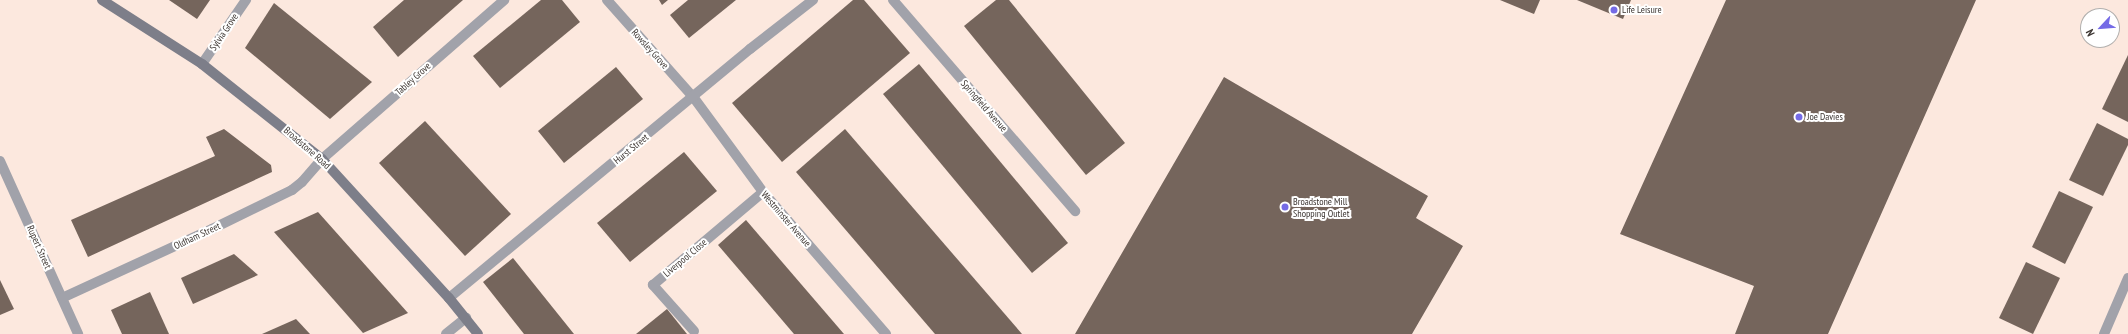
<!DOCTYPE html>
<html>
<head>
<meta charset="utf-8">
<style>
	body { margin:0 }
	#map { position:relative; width:2128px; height:334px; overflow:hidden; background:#fce8de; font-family:"PT Sans Narrow",sans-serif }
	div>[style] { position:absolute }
	.building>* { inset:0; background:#75655c }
	.street>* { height:10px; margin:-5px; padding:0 5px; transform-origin:5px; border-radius:5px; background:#a1a2aa }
	.secondary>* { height:10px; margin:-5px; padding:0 5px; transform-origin:5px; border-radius:5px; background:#7d7e89 }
	.dots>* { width:11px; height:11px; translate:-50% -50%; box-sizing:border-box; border:2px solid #fff; border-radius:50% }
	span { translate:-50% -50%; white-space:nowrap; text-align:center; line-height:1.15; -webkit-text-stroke:4px #fff; paint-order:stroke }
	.poi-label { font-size:10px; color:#3d3632 }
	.left { translate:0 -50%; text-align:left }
	.street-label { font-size:10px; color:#3d3632 }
	.north { position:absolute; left:2080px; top:8px; width:40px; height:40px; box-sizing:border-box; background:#fff; border:1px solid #b1afad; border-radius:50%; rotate:244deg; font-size:11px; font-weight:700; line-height:16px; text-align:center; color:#3d3632 }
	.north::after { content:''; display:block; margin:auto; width:14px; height:18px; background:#756be6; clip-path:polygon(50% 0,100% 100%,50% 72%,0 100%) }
</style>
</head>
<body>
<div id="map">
	<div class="building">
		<div style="clip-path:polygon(169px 0,210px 0,197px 19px)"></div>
		<div style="clip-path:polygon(404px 0,463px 0,398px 57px,373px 27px)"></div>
		<div style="clip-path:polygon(541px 0,562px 0,580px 22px,500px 88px,473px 56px)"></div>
		<div style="clip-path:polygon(659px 0,668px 0,662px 5px)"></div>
		<div style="clip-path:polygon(688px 0,736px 0,689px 38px,670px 15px)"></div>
		<div style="clip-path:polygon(853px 0,864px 0,910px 53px,782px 162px,732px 103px)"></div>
		<div style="clip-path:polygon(996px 0,1009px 0,1125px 143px,1086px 175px,964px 26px)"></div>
		<div style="clip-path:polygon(1500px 0,1540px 0,1534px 14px)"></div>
		<div style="clip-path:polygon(1577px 0,1631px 0,1623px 19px)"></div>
		<div style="clip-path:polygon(1726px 0,1976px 0,1828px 334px,1735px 334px,1754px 286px,1620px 234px)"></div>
		<div style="clip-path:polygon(274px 3px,372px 82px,330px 119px,245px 48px)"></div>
		<div style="clip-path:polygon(2128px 55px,2128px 122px,2102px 109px)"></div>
		<div style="clip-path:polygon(919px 64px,1068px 243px,1032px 273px,883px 94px)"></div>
		<div style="clip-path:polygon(616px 67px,643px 99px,564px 163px,538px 131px)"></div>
		<div style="clip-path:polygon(1224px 77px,1428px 196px,1416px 218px,1463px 246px,1412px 334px,1075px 334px)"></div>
		<div style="clip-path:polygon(425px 121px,511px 214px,465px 256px,379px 163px)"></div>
		<div style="clip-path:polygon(2097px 123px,2128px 139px,2128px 145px,2103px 196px,2069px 180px)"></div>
		<div style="clip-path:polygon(224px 129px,271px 165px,272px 172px,88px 257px,71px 220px,215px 156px,206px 137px)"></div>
		<div style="clip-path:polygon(845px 129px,1022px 334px,935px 334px,796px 172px)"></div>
		<div style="clip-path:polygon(684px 152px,717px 191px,630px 262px,597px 223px)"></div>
		<div style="clip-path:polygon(2059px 191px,2093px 207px,2065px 264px,2032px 247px)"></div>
		<div style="clip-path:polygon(318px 212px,408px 313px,363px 333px,274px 232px)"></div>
		<div style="clip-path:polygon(746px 220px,844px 334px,794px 334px,718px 245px)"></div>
		<div style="clip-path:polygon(234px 254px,258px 275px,193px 304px,181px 278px)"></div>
		<div style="clip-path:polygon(513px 258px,574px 334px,524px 334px,483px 282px)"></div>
		<div style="clip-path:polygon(2026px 262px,2060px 278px,2033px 334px,1999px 318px)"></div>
		<div style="clip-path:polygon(0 280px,14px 309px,0 315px)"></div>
		<div style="clip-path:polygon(150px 292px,169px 334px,122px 334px,111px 310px)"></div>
		<div style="clip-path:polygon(667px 309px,687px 334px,636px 334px)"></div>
		<div style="clip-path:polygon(296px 319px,310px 334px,262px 334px)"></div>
	</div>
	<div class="street">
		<div style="left:607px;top:0;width:131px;rotate:48.4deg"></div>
		<div style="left:694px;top:98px;width:117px;rotate:53.7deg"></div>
		<div style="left:763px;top:192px;width:188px;rotate:49.1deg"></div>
		<div style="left:893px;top:0;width:279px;rotate:49.2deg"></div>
		<div style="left:202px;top:64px;width:78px;rotate:-55.5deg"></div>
		<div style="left:0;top:161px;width:190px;rotate:65.7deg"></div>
		<div style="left:62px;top:298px;width:165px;rotate:-24.7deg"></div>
		<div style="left:212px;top:229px;width:89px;rotate:-26deg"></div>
		<div style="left:292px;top:190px;width:13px;rotate:-39deg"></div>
		<div style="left:302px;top:182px;width:30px;rotate:-49deg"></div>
		<div style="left:322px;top:159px;width:242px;rotate:-41.1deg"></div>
		<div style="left:449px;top:298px;width:391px;rotate:-39.6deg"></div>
		<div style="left:750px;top:49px;width:80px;rotate:-37.9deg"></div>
		<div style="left:694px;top:331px;width:62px;rotate:-131.7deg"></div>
		<div style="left:653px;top:285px;width:144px;rotate:-40.2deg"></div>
		<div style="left:446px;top:334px;width:26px;rotate:-39deg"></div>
		<div style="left:2104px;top:334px;width:61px;rotate:-66.8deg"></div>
	</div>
	<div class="secondary">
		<div style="left:102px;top:0;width:119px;rotate:32.6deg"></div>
		<div style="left:202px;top:64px;width:153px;rotate:38.4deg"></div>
		<div style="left:322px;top:159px;width:188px;rotate:47.6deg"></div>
		<div style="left:449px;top:298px;width:46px;rotate:51.1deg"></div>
	</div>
	<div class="dots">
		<div style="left:1614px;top:10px;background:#756be6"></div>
		<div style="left:1799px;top:117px;background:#756be6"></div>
		<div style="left:1285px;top:207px;background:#756be6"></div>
	</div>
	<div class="poi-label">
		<span class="left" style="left:1622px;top:10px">Life Leisure</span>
		<span class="left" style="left:1807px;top:117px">Joe Davies</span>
		<span class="left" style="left:1293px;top:207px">Broadstone Mill<br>Shopping Outlet</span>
	</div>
	<div class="street-label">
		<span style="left:224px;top:32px;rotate:-56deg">Sylvia Grove</span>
		<span style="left:650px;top:49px;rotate:48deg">Rowsley Grove</span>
		<span style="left:413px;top:79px;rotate:-42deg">Tabley Grove</span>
		<span style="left:984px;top:106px;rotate:49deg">Springfield Avenue</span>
		<span style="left:307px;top:148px;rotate:41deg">Broadstone Road</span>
		<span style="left:631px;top:149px;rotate:-39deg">Hurst Street</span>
		<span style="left:786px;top:219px;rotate:49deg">Westminster Avenue</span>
		<span style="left:197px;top:236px;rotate:-25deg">Oldham Street</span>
		<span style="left:39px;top:247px;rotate:66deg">Rupert Street</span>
		<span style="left:685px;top:258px;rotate:-40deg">Liverpool Close</span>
	</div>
	<div class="north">N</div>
</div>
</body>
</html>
